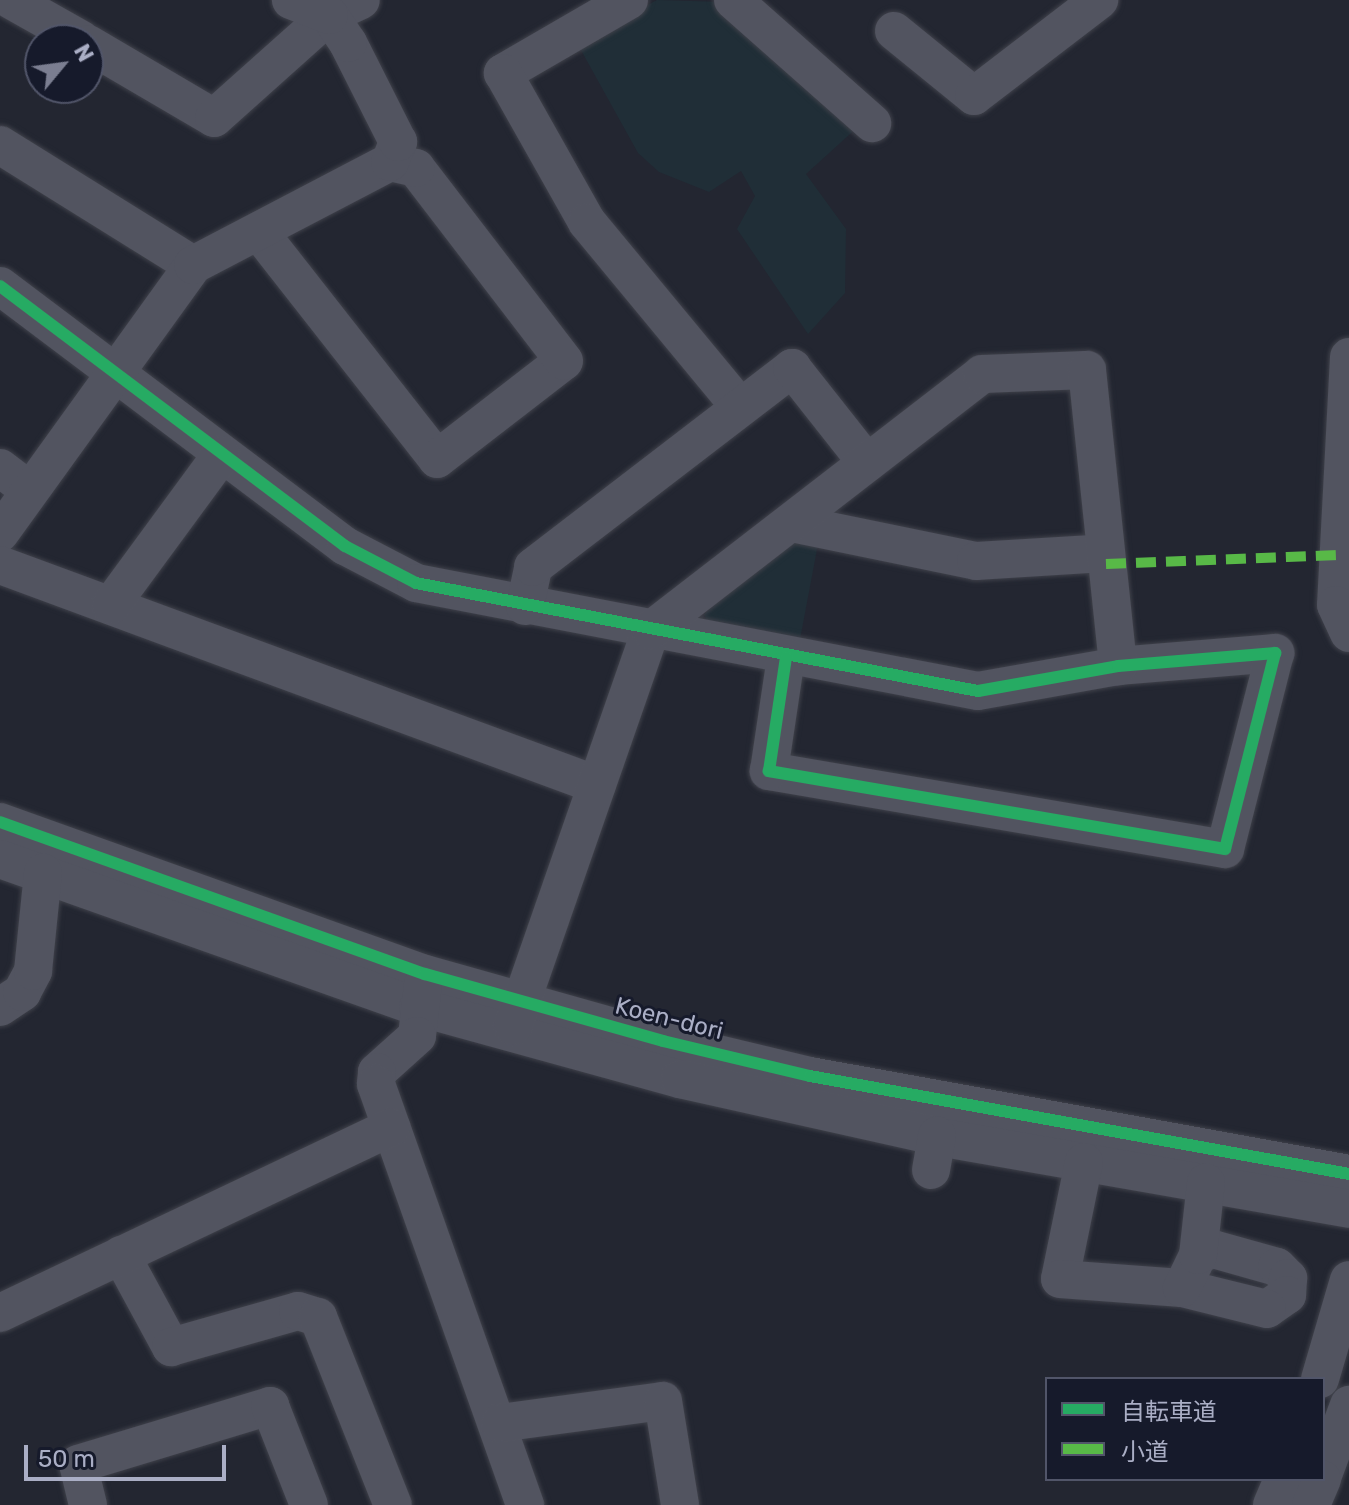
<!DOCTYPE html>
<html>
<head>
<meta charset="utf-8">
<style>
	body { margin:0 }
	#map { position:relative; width:1349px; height:1505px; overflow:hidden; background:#232631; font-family:Rubik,"Noto Sans JP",sans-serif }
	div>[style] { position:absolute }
	.green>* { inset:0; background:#202e37 }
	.roads { filter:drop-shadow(0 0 2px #3f414a) drop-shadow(0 0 2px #3f414a) }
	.minor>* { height:38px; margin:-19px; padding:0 19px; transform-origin:19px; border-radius:19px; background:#525460 }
	.quiet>* { height:10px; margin-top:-5px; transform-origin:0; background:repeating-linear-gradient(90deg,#58b947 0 20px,transparent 0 30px) }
	.cycleway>* { height:12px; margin:-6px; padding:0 6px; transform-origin:6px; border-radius:6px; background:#26ab63 }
	span { translate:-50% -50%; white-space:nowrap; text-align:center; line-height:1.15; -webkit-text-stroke:6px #161a2b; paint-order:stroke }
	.street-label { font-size:24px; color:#aaaec5 }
	.legend { position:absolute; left:1045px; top:1377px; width:280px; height:104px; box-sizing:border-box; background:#161a2b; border:2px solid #515569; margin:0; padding:10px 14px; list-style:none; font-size:24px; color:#aaaec5 }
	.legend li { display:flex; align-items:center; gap:16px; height:40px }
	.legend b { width:40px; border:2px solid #515569 }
	.north { position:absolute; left:24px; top:24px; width:80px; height:80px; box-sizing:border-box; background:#161a2b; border:2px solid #515569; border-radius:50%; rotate:61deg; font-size:22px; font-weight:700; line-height:32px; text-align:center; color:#aaaec5 }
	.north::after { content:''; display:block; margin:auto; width:28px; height:36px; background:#7b7e91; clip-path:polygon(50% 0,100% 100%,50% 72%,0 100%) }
	.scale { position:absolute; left:24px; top:1445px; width:202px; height:36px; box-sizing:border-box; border:4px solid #aaaec5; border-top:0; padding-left:10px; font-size:24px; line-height:28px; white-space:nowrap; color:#aaaec5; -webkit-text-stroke:6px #161a2b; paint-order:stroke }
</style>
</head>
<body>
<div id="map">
	<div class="green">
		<div style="clip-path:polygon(657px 0,725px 2px,860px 125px,806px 174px,846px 229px,845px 293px,808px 334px,737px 229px,755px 196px,741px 171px,709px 192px,659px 172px,638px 153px,577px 43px)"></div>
		<div style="clip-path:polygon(792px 538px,818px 544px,799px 645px,710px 627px,704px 614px)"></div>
	</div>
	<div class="roads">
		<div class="minor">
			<div style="left:11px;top:0;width:81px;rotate:29.4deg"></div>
			<div style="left:629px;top:0;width:146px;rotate:149.9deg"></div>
			<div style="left:503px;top:73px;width:171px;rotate:60.6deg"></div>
			<div style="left:587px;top:222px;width:240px;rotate:50.4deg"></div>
			<div style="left:733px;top:0;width:186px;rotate:41.5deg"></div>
			<div style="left:894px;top:31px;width:103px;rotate:39.1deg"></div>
			<div style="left:974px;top:96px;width:158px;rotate:-37.5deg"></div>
			<div style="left:88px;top:44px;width:146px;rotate:30.4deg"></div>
			<div style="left:214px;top:118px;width:154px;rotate:-41.8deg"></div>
			<div style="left:329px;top:15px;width:35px;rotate:-25deg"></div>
			<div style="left:0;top:145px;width:227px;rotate:31.9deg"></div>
			<div style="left:260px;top:233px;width:287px;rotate:51.9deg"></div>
			<div style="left:437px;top:459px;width:160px;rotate:-37.7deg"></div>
			<div style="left:564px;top:361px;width:243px;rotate:-127.5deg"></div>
			<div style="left:416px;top:168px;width:27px;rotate:-167deg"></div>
			<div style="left:0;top:286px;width:432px;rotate:37deg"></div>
			<div style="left:345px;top:546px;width:80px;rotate:27.5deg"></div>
			<div style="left:416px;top:583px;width:572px;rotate:10.88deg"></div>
			<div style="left:978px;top:691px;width:142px;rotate:-10.1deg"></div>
			<div style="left:1118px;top:666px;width:158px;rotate:-4.7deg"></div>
			<div style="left:1275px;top:653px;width:202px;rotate:104.3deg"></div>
			<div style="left:1225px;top:849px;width:463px;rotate:-170.3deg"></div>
			<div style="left:769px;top:771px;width:115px;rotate:-81.5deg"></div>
			<div style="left:1349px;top:357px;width:248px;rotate:93deg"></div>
			<div style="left:1336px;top:605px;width:31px;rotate:65deg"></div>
			<div style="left:0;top:468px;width:36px;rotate:37deg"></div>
			<div style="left:791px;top:523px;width:189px;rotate:11.6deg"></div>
			<div style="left:976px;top:561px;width:129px;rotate:-3.5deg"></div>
			<div style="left:0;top:533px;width:330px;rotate:-54.2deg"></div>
			<div style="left:193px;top:265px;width:222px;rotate:-27.6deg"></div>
			<div style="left:390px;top:162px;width:22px;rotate:-68deg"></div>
			<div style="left:398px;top:142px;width:111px;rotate:-116.8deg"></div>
			<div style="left:348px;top:43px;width:34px;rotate:-124deg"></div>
			<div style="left:329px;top:15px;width:41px;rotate:-158.5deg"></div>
			<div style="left:0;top:565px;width:636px;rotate:20.23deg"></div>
			<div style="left:111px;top:605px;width:186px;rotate:-53.7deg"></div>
			<div style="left:525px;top:606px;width:40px;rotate:-78deg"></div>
			<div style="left:533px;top:567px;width:327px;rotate:-37.5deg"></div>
			<div style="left:792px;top:368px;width:121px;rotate:51.7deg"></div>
			<div style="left:0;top:822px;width:451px;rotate:19.7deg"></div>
			<div style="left:425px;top:974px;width:247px;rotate:15.7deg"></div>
			<div style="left:663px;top:1041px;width:151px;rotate:13.4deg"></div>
			<div style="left:810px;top:1076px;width:548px;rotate:10.3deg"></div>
			<div style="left:0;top:859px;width:443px;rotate:19.5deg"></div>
			<div style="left:418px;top:1007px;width:272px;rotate:15.4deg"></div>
			<div style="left:680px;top:1079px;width:271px;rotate:12.6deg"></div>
			<div style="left:944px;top:1138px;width:411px;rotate:9.9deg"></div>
			<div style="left:423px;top:984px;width:52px;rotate:96.6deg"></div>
			<div style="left:417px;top:1036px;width:54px;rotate:138deg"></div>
			<div style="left:377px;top:1072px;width:12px;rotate:95deg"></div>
			<div style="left:376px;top:1084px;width:447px;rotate:70.5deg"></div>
			<div style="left:0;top:1007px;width:27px;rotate:-34deg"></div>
			<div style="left:22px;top:992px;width:24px;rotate:-62deg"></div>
			<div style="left:33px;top:971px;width:99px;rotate:-84.2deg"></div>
			<div style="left:513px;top:1026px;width:419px;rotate:-70.8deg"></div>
			<div style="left:651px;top:630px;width:418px;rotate:-37.7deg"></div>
			<div style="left:982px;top:374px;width:105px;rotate:-2.2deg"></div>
			<div style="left:1087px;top:370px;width:298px;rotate:84deg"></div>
			<div style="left:1084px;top:1162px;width:119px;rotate:101.6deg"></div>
			<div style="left:1060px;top:1279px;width:122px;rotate:4.2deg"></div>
			<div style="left:931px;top:1170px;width:35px;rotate:-80deg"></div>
			<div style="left:121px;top:1255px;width:105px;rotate:61.5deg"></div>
			<div style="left:171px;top:1347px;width:132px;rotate:-15.8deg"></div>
			<div style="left:298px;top:1311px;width:21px;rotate:17deg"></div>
			<div style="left:318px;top:1317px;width:202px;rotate:68.3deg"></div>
			<div style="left:1198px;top:1255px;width:16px;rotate:-22deg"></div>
			<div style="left:1213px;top:1249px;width:66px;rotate:15.7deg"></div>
			<div style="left:1277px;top:1267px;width:16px;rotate:45deg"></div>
			<div style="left:1288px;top:1278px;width:17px;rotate:93deg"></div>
			<div style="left:1287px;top:1295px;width:24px;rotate:145deg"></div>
			<div style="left:1267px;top:1309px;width:88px;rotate:-166.1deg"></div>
			<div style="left:1182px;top:1288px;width:37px;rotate:-64deg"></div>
			<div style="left:1198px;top:1255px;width:73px;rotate:-83.7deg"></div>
			<div style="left:0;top:1313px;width:433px;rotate:-25.4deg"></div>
			<div style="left:1320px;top:1379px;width:103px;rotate:-73.7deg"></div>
			<div style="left:500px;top:1423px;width:164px;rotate:-7.7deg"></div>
			<div style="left:663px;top:1401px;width:105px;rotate:80.7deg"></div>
			<div style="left:1323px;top:1475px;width:75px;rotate:-69.6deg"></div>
			<div style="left:88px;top:1505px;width:42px;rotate:-103.7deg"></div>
			<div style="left:78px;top:1464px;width:201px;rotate:-16.8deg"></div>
			<div style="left:270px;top:1406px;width:106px;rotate:68.5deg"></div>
			<div style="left:1272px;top:1505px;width:28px;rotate:-67deg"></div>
			<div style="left:1311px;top:1505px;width:28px;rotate:-67deg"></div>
		</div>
	</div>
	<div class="quiet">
		<div style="left:1106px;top:564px;width:233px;rotate:-2.2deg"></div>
	</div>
	<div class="cycleway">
		<div style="left:0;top:286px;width:432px;rotate:37deg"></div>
		<div style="left:345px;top:546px;width:80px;rotate:27.5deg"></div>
		<div style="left:416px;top:583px;width:572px;rotate:10.88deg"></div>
		<div style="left:978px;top:691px;width:142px;rotate:-10.1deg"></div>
		<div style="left:1118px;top:666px;width:158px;rotate:-4.7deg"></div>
		<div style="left:1275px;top:653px;width:202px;rotate:104.3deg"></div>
		<div style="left:1225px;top:849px;width:463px;rotate:-170.3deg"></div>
		<div style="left:769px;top:771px;width:115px;rotate:-81.5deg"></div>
		<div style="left:0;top:822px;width:451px;rotate:19.7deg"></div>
		<div style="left:425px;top:974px;width:247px;rotate:15.7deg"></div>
		<div style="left:663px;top:1041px;width:151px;rotate:13.4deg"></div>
		<div style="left:810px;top:1076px;width:548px;rotate:10.3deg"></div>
	</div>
	<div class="street-label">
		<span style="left:669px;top:1019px;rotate:14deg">Koen-dori</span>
	</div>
	<ul class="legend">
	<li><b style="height:10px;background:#26ab63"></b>自転車道</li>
	<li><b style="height:10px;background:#58b947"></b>小道</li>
	</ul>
	<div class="north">N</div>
	<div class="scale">50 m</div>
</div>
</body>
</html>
